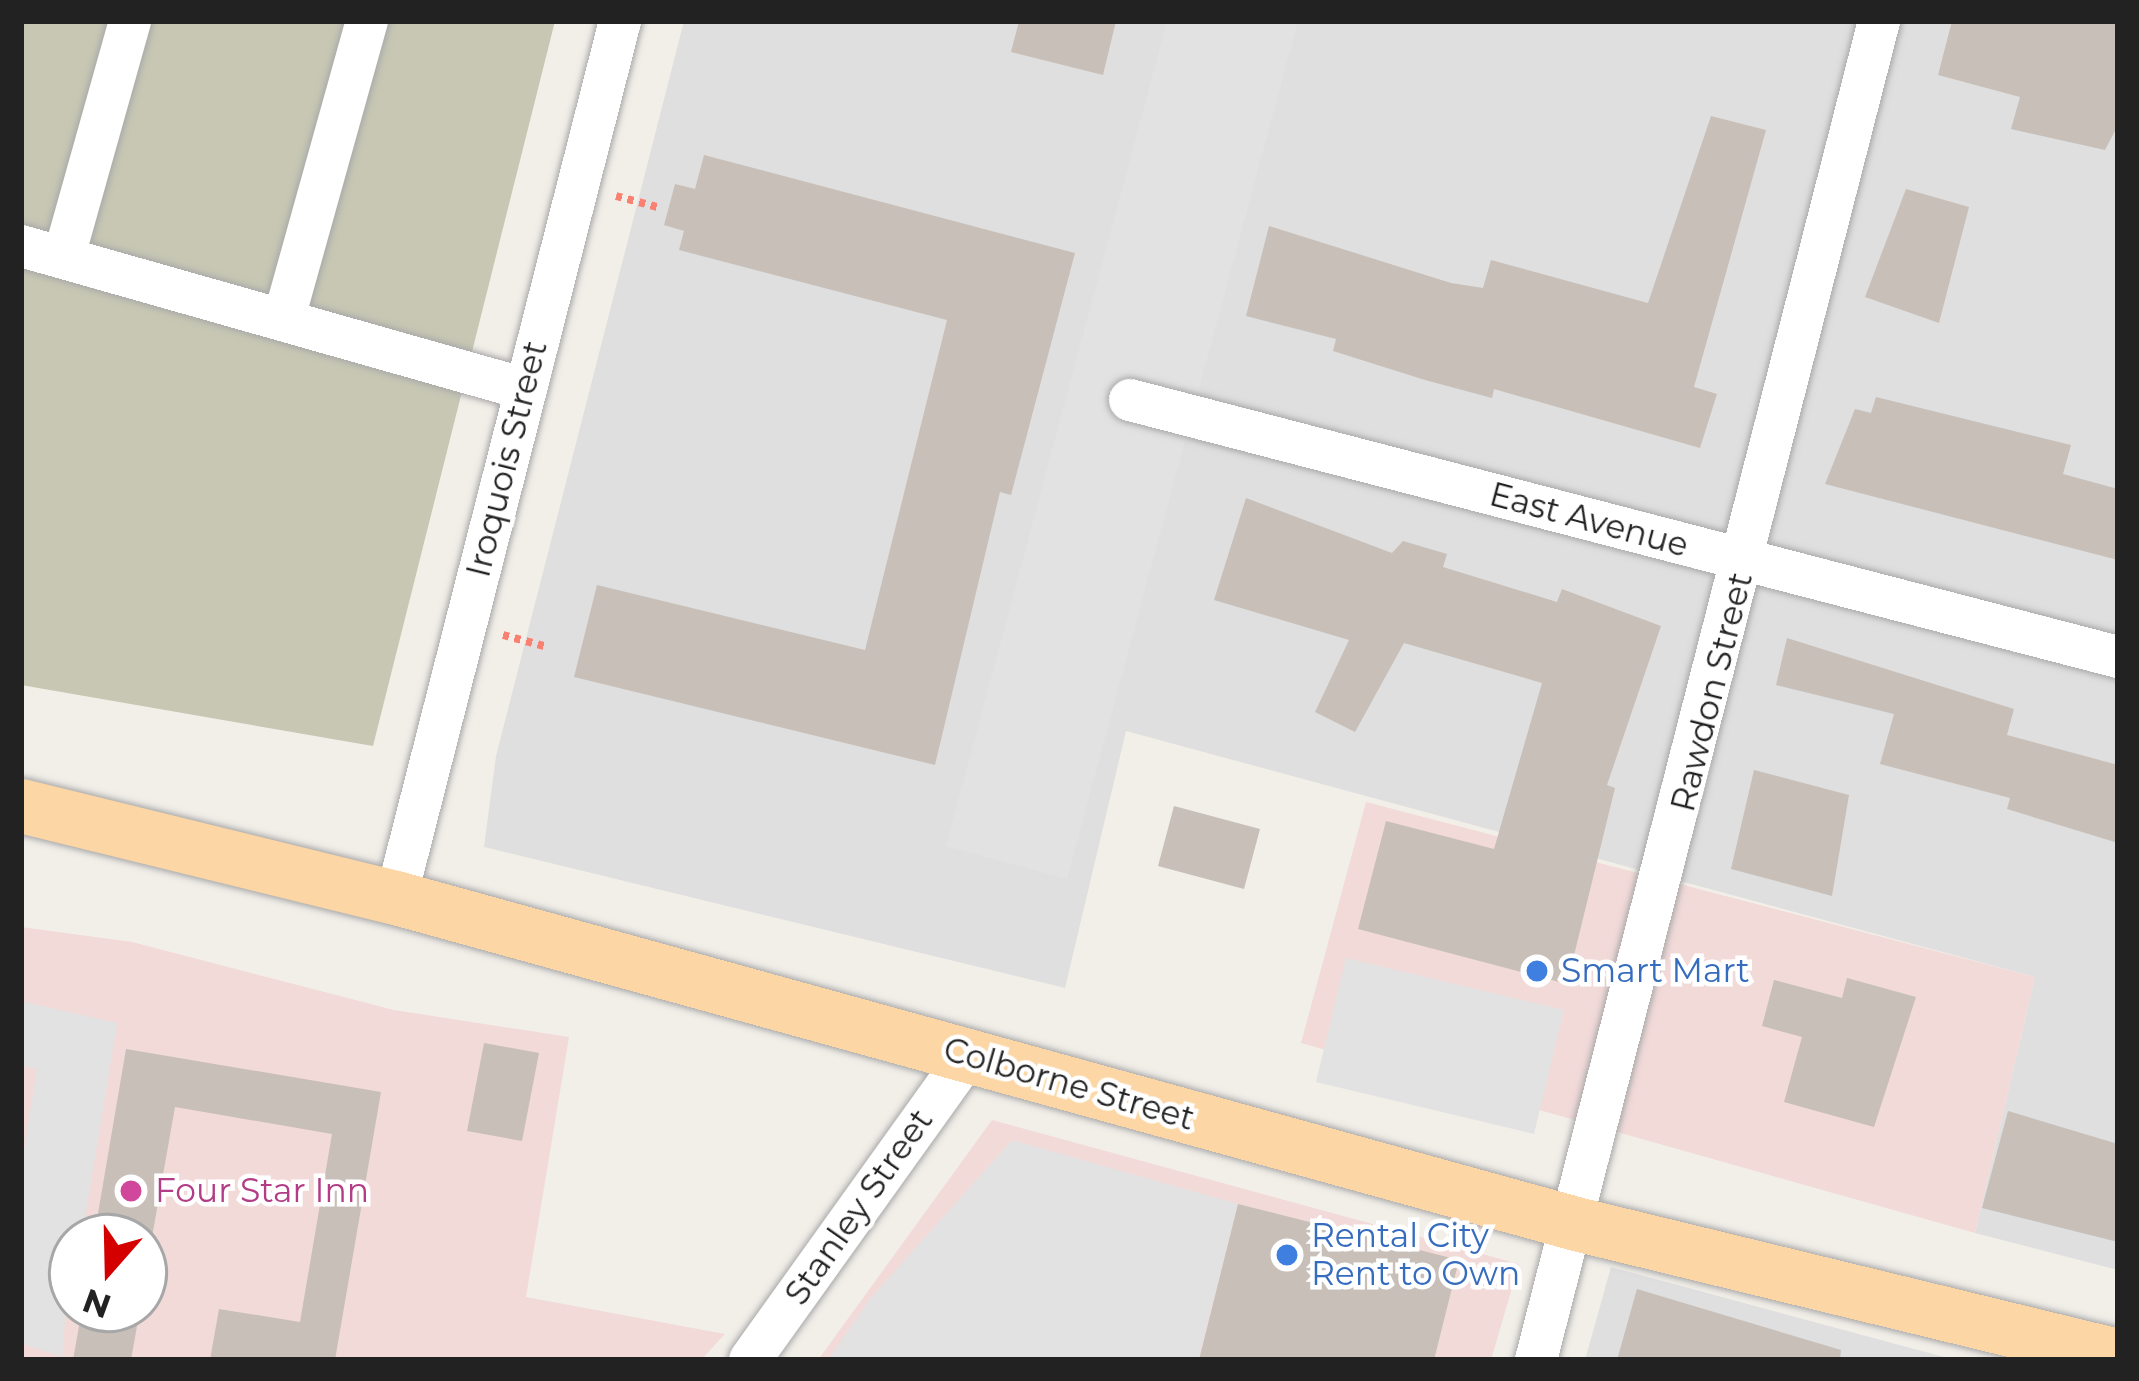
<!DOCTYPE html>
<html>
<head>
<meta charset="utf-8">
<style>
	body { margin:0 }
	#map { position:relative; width:2139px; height:1381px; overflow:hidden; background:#f2efe9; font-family:Montserrat,sans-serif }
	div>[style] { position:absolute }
	.residential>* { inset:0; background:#e0dfdf }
	.commercial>* { inset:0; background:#f2dad9 }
	.construction>* { inset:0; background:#c7c7b4 }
	.parking>* { inset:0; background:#e2e2e2 }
	.building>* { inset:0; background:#c7bfb8 }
	.path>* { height:8px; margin-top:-4px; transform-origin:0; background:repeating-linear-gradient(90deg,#fa8072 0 6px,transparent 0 12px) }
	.roads { filter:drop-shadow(0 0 3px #a9a9a9) drop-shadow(0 0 3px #a9a9a9) }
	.minor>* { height:42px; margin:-21px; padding:0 21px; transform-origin:21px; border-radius:21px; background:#fff }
	.major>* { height:54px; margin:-27px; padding:0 27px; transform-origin:27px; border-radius:27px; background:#fcd6a4 }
	.dots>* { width:33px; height:33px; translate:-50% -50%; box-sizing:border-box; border:6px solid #fff; border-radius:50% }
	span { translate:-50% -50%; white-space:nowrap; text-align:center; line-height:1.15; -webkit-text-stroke:9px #fff; paint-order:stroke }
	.street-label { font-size:33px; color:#222 }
	.shop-label { font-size:33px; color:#366cbe }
	.left { translate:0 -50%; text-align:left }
	.hotel-label { font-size:33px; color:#b23c85 }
	.frame { position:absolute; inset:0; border:24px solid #222; pointer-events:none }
	.north { position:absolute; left:48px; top:1213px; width:120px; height:120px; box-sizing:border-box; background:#fff; border:3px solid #a7a7a7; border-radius:50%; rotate:200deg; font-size:33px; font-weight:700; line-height:48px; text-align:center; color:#222 }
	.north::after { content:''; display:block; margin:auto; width:42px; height:54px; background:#d40000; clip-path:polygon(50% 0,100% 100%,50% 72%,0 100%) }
</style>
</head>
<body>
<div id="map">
	<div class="residential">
		<div style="clip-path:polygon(684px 21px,2118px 21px,2118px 1270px,1975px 1233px,2035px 977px,1126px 731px,1065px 988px,484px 847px,496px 756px)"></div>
		<div style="clip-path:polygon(1611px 1267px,1955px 1360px,1585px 1360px)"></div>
	</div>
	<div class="commercial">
		<div style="clip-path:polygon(1366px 802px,2035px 977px,1975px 1233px,1301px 1043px)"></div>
		<div style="clip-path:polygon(evenodd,21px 927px,132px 942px,394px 1010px,569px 1037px,526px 1297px,725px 1334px,701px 1360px,21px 1360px,21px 927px,72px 1237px,144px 1237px,144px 1309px,72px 1309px,72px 1237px)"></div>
		<div style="clip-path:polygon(992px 1120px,1519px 1264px,1491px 1360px,818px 1360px)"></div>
	</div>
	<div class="construction">
		<div style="clip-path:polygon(21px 21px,555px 21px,373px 746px,21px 685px)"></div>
	</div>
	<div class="parking">
		<div style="clip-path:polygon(1167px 21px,1298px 21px,1067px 879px,946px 846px)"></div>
		<div style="clip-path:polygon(1346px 958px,1564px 1010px,1534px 1134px,1316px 1082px)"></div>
		<div style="clip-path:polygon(21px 1001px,117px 1023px,82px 1237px,72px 1237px,62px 1357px,21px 1343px,21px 1169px,37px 1069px,21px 1066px)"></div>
		<div style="clip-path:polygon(1012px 1140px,1238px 1204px,1198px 1360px,828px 1360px,869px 1300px)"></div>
	</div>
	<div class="building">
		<div style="clip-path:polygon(1019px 21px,1116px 21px,1103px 75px,1011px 52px)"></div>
		<div style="clip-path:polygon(1952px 21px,2118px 21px,2118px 125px,2105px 150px,2011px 129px,2020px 97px,1938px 75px)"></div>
		<div style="clip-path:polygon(1711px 116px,1766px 130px,1694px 387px,1717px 394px,1700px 448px,1494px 389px,1492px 398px,1425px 380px,1333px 351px,1336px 339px,1246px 316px,1269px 226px,1451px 283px,1483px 288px,1491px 260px,1648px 303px)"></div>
		<div style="clip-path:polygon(704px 155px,1075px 253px,1011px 495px,1000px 492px,935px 765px,574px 677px,597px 585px,865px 650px,947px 320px,679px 250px,684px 231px,664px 225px,675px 184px,695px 189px)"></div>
		<div style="clip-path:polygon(1906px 189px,1969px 207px,1939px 323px,1865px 297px)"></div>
		<div style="clip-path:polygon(1876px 397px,2071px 445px,2063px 474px,2118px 489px,2118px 560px,1825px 484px,1855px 409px,1871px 413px)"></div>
		<div style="clip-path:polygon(1246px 498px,1392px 553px,1403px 541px,1447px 554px,1443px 567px,1557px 602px,1562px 589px,1661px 626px,1607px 785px,1615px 788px,1567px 984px,1358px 929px,1386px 821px,1494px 849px,1542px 683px,1404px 643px,1355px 732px,1315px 712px,1349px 640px,1214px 600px)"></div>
		<div style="clip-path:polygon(1787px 638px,2014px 709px,2007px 735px,2118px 765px,2118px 843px,2007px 809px,2010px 798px,1880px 764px,1894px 714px,1776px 685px)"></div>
		<div style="clip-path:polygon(1754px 770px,1849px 795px,1832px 896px,1731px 869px)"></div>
		<div style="clip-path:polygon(1174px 806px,1260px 829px,1244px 889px,1158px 866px)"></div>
		<div style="clip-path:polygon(1847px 978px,1916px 997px,1874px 1127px,1784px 1102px,1802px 1037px,1762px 1026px,1774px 980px,1842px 998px)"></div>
		<div style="clip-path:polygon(484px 1043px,539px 1053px,522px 1141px,467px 1131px)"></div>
		<div style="clip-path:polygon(126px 1049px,381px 1092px,335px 1360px,210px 1360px,219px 1309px,300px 1322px,332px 1134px,175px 1107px,152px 1237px,94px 1237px)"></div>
		<div style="clip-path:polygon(2008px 1111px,2118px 1144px,2118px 1242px,1982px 1208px)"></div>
		<div style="clip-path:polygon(1238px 1204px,1459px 1260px,1434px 1360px,1199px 1360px)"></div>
		<div style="clip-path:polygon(1637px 1289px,1841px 1350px,1840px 1360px,1617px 1360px)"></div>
		<div style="clip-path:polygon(82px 1309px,140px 1309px,131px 1360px,73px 1360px)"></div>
	</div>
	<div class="path">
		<div style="left:616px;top:196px;width:47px;rotate:14.9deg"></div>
		<div style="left:503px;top:635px;width:47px;rotate:14.9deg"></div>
	</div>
	<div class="roads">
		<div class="minor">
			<div style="left:21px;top:246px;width:524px;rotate:15.84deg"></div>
			<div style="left:64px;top:256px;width:244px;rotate:-74.3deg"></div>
			<div style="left:284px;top:318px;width:308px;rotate:-74.4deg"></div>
			<div style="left:1130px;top:400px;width:1021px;rotate:14.58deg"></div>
			<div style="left:396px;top:898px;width:905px;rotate:-75.67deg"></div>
			<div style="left:750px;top:1360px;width:375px;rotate:-54.4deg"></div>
			<div style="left:1536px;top:1360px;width:1382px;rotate:-75.63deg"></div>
		</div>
		<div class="major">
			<div style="left:21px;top:806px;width:386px;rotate:13.8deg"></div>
			<div style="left:396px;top:898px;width:1224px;rotate:15.44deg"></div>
			<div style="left:1576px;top:1224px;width:558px;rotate:13.69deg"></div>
		</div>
	</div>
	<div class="dots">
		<div style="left:1537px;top:971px;background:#3f7fe0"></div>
		<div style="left:131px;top:1191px;background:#d1479c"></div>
		<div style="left:1287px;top:1255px;background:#3f7fe0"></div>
	</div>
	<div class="street-label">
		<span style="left:507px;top:459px;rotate:-76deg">Iroquois Street</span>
		<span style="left:1589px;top:520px;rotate:15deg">East Avenue</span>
		<span style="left:1712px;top:692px;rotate:-76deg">Rawdon Street</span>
		<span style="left:1069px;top:1084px;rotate:16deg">Colborne Street</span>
		<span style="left:859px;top:1207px;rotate:-55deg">Stanley Street</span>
	</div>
	<div class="shop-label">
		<span class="left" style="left:1561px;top:971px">Smart Mart</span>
		<span class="left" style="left:1311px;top:1255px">Rental City<br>Rent to Own</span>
	</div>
	<div class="hotel-label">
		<span class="left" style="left:155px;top:1191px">Four Star Inn</span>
	</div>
	<div class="frame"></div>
	<div class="north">N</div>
</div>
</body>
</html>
